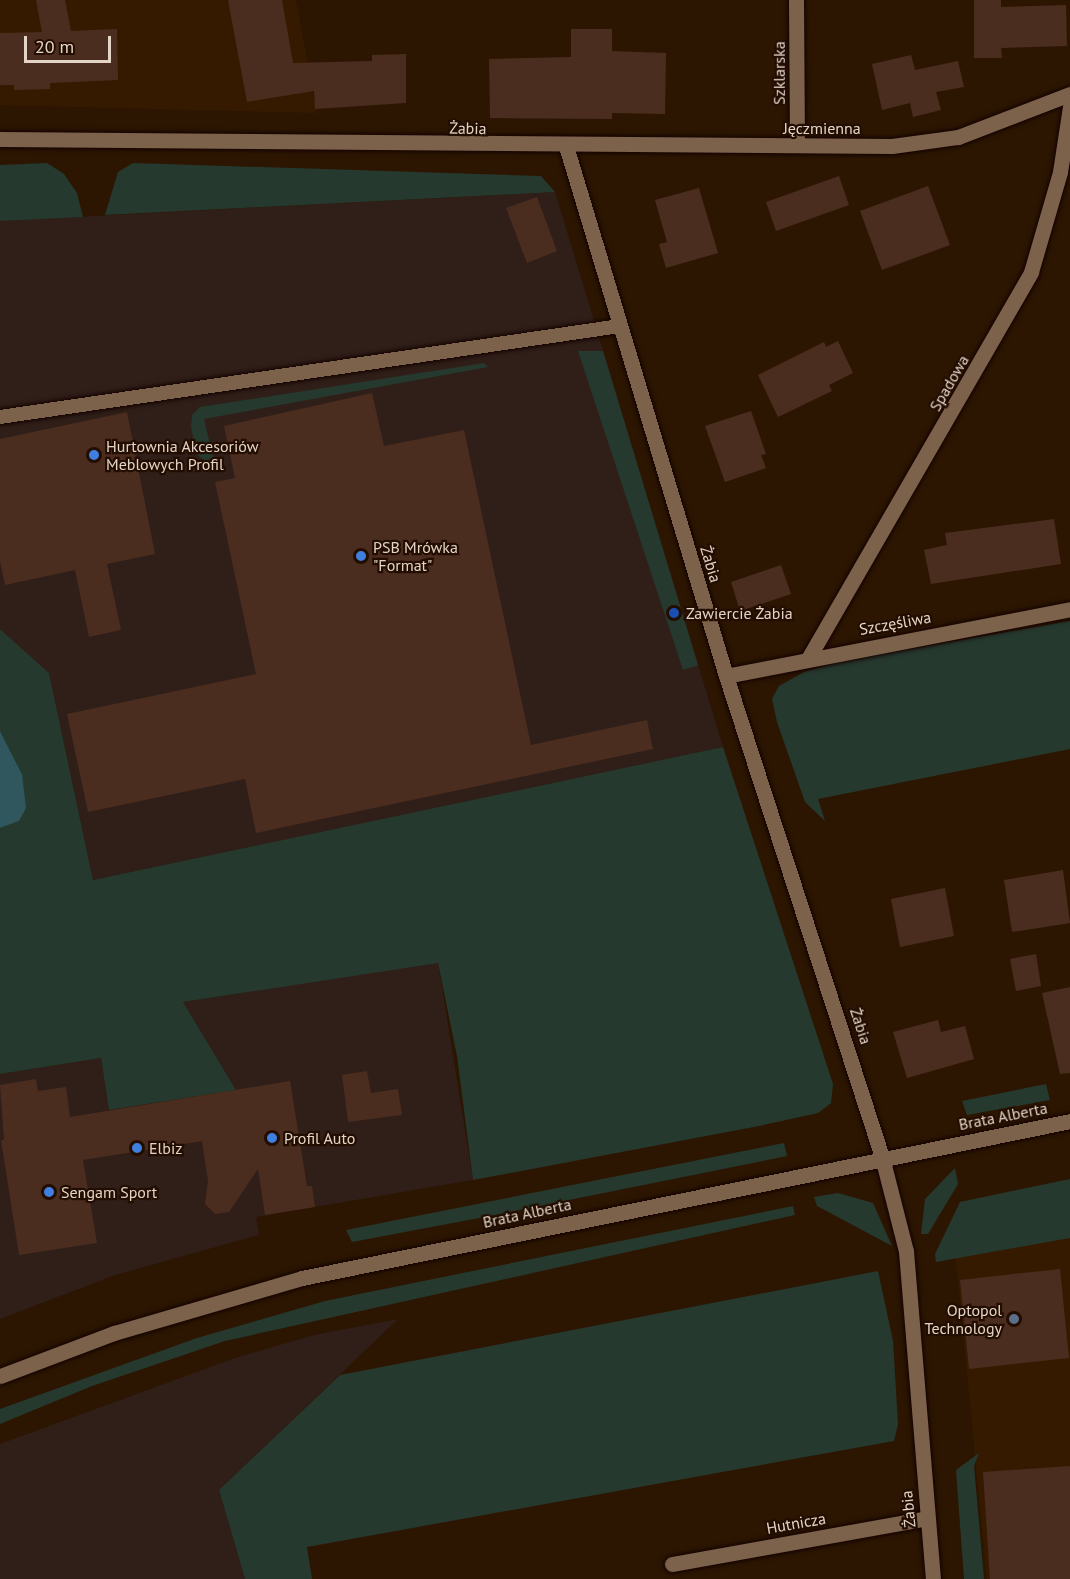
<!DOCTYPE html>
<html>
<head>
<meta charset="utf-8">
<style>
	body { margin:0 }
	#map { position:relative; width:1070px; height:1579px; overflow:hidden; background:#2c1602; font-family:"PT Sans",sans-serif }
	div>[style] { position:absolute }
	.commercial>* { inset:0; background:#301e18 }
	.built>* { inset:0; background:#361a00 }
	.green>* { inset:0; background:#26392e }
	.water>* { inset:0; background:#2f575d }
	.building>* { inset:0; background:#4a2d1f }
	.roads { filter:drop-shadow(0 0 2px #140200) drop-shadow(0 0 2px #140200) }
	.service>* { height:14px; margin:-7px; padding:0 7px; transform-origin:7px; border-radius:7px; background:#7c614b }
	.minor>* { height:15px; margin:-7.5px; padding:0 7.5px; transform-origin:7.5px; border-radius:7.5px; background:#7c614b }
	.tertiary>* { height:15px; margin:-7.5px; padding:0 7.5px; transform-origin:7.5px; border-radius:7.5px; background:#7c614b }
	.dots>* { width:16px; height:16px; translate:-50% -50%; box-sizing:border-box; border:3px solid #220d00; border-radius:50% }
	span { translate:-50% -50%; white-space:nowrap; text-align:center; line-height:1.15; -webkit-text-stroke:4.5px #220d00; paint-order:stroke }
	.street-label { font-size:16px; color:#e4d4c7 }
	.poi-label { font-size:16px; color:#e4d4c7 }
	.left { translate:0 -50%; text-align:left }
	.right { translate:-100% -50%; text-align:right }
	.scale { position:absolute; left:24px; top:36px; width:87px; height:27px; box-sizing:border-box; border:3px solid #e4d4c7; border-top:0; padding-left:8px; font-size:18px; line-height:21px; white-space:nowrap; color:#e4d4c7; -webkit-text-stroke:4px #220d00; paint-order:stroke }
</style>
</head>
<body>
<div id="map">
	<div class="commercial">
		<div style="clip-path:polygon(555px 192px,723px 747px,93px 880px,49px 673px,0 629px,0 221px)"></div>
		<div style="clip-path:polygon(438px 962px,473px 1180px,256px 1217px,259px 1235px,115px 1275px,0 1319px,0 1074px,101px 1058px,109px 1110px,236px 1090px,183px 1002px)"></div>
		<div style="clip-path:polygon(398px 1319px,219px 1490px,245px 1579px,0 1579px,0 1444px,235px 1358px,314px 1335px)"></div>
	</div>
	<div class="built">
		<div style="clip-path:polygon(0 0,296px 0,317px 113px,0 105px)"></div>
		<div style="clip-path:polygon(1070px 1238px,1070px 1579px,987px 1579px,956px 1258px)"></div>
	</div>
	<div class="green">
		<div style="clip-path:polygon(47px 163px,64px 174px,77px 193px,83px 217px,0 221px,0 165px)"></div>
		<div style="clip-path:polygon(133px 163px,541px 176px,555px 192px,105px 215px,118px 172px)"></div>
		<div style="clip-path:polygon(578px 351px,603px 351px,698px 665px,683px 670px)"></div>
		<div style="clip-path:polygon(484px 363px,488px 367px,204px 419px,213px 457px,206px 463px,196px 453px,191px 427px,192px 415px,200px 407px)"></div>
		<div style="clip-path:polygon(1070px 621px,1070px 749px,818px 799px,825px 821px,805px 802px,777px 722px,772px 699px,779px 686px,804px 672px,842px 661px)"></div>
		<div style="clip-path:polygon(0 629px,49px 673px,93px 880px,723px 747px,833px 1084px,831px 1103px,818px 1113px,759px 1126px,473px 1180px,457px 1056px,438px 963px,183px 1002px,236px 1090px,109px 1110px,101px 1058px,0 1074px,0 828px,19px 821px,22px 774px,0 731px)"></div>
		<div style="clip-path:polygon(1046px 1084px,1050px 1100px,967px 1115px,962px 1101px)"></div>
		<div style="clip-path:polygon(784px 1143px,787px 1156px,490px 1216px,352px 1242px,346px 1230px)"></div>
		<div style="clip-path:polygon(955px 1168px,958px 1184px,928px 1234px,921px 1234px,925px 1199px)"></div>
		<div style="clip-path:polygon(1070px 1179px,1070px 1238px,936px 1262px,935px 1254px,960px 1202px)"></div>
		<div style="clip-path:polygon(838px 1193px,873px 1203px,892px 1246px,817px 1206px,814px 1197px)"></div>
		<div style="clip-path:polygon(793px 1206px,795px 1215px,225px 1341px,92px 1386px,0 1424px,0 1409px,197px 1338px,325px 1301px)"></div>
		<div style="clip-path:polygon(878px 1271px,893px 1341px,898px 1424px,894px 1441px,307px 1547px,312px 1579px,245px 1579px,219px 1490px,340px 1375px)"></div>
		<div style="clip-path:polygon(979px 1453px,974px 1466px,984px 1579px,964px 1579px,956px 1470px)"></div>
	</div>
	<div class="water">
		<div style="clip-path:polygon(0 731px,22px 774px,26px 808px,19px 821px,0 828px)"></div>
	</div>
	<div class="building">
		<div style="clip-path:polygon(36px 0,65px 0,71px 31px,117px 29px,118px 80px,50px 83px,50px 89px,14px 90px,14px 85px,0 85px,0 33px,42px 32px)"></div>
		<div style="clip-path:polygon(228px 0,282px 0,293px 63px,372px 61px,372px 55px,406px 54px,406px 103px,315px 109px,314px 91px,247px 102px)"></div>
		<div style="clip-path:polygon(974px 0,1001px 0,1001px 7px,1066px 5px,1067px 46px,1001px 48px,1002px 58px,974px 58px)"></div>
		<div style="clip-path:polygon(571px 29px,612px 29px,612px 51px,666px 53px,665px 114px,612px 113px,612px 119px,490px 118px,489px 59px,571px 57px)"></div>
		<div style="clip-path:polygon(911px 55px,915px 70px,958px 61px,964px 87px,936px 92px,941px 110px,913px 117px,910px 103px,882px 110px,872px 64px)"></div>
		<div style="clip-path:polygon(839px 176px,849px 205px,776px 231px,766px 202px)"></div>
		<div style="clip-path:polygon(928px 186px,950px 245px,882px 270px,860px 211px)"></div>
		<div style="clip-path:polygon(699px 188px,718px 253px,666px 268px,659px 244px,667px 242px,655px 200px)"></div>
		<div style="clip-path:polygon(537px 197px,557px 251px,527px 263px,506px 208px)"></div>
		<div style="clip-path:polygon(838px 341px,853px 373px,829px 385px,832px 391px,778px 417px,758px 375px,824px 342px,826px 347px)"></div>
		<div style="clip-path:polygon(372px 393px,384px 446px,464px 430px,531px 745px,647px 720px,653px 749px,256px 833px,245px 779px,88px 812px,67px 714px,256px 674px,215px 482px,235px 478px,224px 426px)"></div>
		<div style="clip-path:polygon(751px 411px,766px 454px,761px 455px,766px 468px,725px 482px,705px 426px)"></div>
		<div style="clip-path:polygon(127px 412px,155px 554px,107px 564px,121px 630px,89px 637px,75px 570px,5px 585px,0 561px,0 439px)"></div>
		<div style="clip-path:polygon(1054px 519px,1061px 564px,931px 584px,924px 550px,947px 545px,945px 533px)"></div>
		<div style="clip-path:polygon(781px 565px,791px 594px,740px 611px,731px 582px)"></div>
		<div style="clip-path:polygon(1063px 870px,1070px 923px,1012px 932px,1004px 880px)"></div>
		<div style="clip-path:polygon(945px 888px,954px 936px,900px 947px,891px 899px)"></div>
		<div style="clip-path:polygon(1036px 954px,1041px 986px,1016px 991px,1010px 959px)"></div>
		<div style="clip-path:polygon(1070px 987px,1070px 1073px,1060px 1074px,1042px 993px)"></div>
		<div style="clip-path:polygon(938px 1020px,941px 1032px,965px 1026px,974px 1059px,907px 1078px,893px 1032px)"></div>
		<div style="clip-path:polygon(367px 1071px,371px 1093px,398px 1089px,402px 1115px,348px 1122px,342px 1075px)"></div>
		<div style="clip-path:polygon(36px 1079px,38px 1091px,66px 1087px,70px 1117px,290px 1081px,307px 1186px,312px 1186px,315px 1207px,265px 1215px,258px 1169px,229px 1212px,215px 1214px,205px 1204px,208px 1181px,202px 1141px,83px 1160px,97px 1243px,19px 1255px,1px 1140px,4px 1140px,0 1085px)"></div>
		<div style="clip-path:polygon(1060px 1269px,1069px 1358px,969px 1369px,960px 1280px)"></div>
		<div style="clip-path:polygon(1070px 1466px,1070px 1579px,990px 1579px,983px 1472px)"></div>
	</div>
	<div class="roads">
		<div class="service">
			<div style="left:0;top:417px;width:627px;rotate:-8.35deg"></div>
		</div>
		<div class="minor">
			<div style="left:796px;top:0;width:145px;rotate:89.6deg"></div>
			<div style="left:0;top:139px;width:892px;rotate:0.45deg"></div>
			<div style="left:892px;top:146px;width:67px;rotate:-7.8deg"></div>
			<div style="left:958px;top:137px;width:120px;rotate:-21deg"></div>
			<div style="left:566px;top:146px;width:554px;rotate:73.2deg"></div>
			<div style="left:726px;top:676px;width:506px;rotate:72.03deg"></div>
			<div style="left:882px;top:1157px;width:97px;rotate:75.7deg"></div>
			<div style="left:906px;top:1251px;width:329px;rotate:85.3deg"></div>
			<div style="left:809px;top:657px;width:444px;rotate:-60deg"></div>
			<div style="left:1031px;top:272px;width:104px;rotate:-73.8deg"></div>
			<div style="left:1060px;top:172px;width:66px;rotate:-81.3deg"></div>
			<div style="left:726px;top:676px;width:350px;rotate:-11deg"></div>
			<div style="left:672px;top:1564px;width:259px;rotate:-10.2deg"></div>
		</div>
		<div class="tertiary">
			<div style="left:0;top:1376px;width:122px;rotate:-20.7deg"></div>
			<div style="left:114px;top:1333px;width:196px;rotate:-16.3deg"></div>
			<div style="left:302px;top:1278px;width:784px;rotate:-11.55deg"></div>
		</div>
	</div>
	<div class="dots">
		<div style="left:94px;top:455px;background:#3f7fe0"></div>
		<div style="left:361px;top:556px;background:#3f7fe0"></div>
		<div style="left:674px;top:613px;background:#1a4fb4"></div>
		<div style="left:272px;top:1138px;background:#3f7fe0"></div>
		<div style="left:137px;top:1148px;background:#3f7fe0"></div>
		<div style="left:49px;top:1192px;background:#3f7fe0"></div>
		<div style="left:1014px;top:1319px;background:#5c6f8a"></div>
	</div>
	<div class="street-label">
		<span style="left:779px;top:73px;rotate:-90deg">Szklarska</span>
		<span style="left:468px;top:128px;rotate:1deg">Żabia</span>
		<span style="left:822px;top:128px">Jęczmienna</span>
		<span style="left:949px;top:383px;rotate:-60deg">Spadowa</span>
		<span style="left:711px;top:564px;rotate:73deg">Żabia</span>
		<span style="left:895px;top:623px;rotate:-10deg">Szczęśliwa</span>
		<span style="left:861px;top:1026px;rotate:72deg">Żabia</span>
		<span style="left:1003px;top:1116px;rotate:-11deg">Brata Alberta</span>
		<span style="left:527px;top:1213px;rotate:-12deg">Brata Alberta</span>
		<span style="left:908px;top:1509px;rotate:-95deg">Żabia</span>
		<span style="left:796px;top:1523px;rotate:-10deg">Hutnicza</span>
	</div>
	<div class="poi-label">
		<span class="left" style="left:106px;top:455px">Hurtownia Akcesoriów<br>Meblowych Profil</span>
		<span class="left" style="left:373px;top:556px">PSB Mrówka<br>"Format"</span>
		<span class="left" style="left:686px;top:613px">Zawiercie Żabia</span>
		<span class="left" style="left:284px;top:1138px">Profil Auto</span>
		<span class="left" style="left:149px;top:1148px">Elbiz</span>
		<span class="left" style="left:61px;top:1192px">Sengam Sport</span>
		<span class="right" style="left:1002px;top:1319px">Optopol<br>Technology</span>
	</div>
	<div class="scale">20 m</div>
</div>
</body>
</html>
